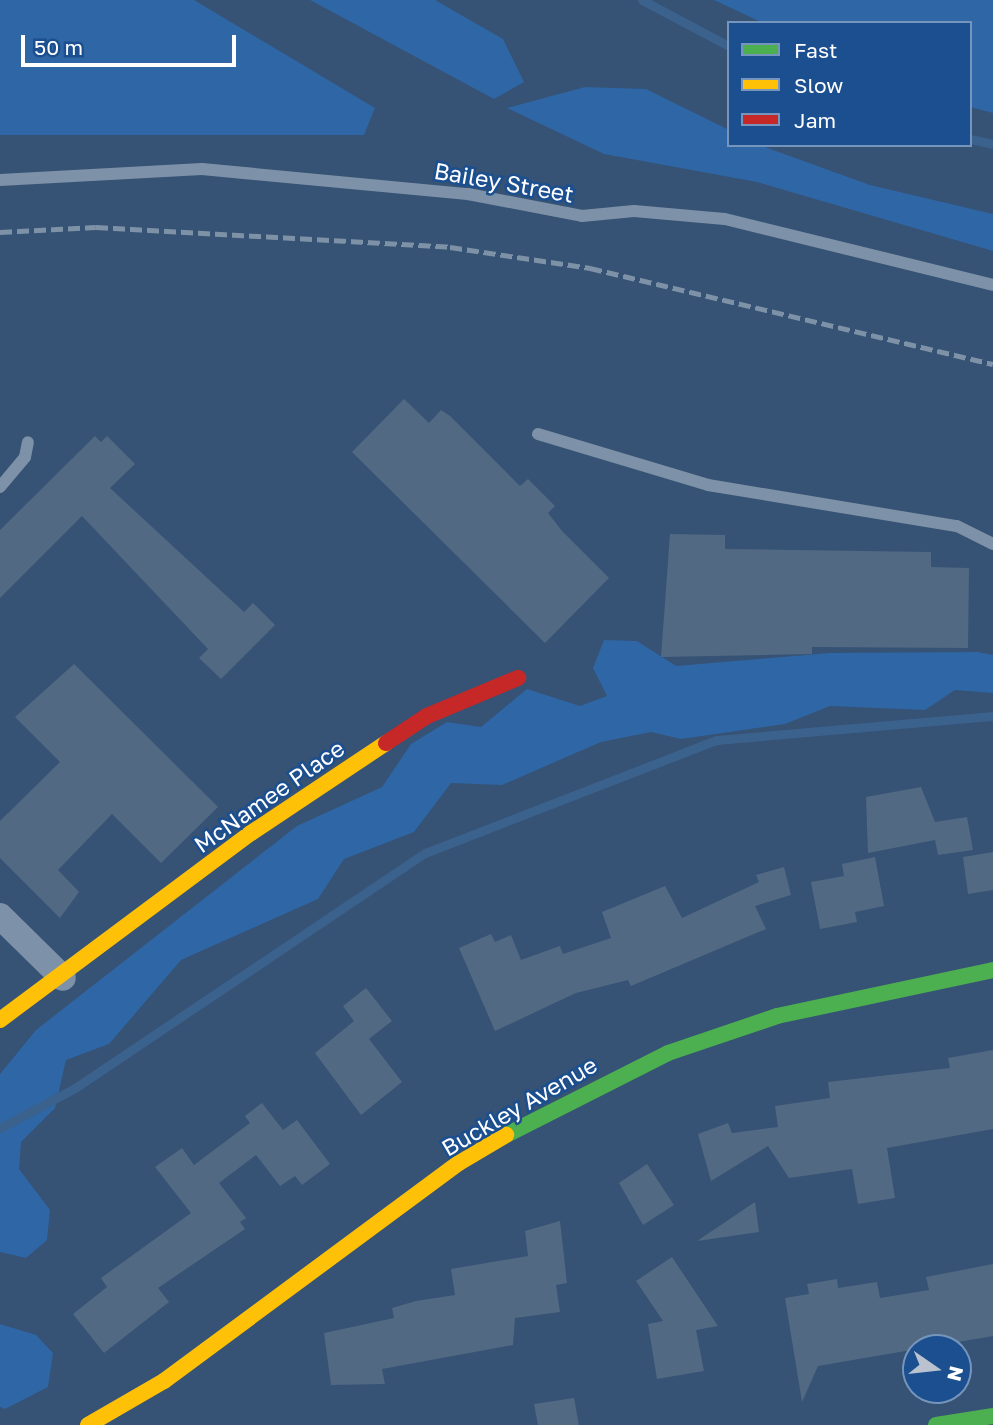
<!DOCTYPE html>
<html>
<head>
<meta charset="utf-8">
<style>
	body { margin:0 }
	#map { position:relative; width:993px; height:1425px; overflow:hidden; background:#365274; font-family:"Golos Text",sans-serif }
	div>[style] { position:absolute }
	.green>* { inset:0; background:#2f66a5 }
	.stream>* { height:9px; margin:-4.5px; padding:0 4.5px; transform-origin:4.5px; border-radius:4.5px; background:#3b618d }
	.building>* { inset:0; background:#526984 }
	.lane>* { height:12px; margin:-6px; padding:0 6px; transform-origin:6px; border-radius:6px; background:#7d92a8 }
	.street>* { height:26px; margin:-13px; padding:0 13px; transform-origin:13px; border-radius:13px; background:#7d92a8 }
	.fast>* { height:16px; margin:-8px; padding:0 8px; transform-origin:8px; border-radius:8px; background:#4caf50 }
	.slow>* { height:16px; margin:-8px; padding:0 8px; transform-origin:8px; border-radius:8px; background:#ffc107 }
	.jam>* { height:16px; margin:-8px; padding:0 8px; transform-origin:8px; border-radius:8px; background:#c62828 }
	.rail>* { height:5px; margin-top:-2.5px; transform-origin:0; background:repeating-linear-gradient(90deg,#7e92a7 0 12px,transparent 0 17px) }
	span { translate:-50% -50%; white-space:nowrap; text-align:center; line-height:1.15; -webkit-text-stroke:5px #1b4f8f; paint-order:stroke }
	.street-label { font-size:23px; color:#fff }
	.legend { position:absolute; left:727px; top:21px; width:245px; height:126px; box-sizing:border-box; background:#1b4f8f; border:2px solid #7695bc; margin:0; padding:9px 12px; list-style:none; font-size:21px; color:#fff }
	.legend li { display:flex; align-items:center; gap:14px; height:35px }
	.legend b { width:35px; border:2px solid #7695bc }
	.north { position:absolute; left:902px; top:1334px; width:70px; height:70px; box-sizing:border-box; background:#1b4f8f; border:2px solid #7695bc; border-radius:50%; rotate:104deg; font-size:19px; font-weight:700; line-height:28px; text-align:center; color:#fff }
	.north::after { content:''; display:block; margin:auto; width:24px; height:32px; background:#b9c2ce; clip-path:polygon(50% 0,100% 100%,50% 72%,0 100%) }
	.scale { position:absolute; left:21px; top:35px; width:215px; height:32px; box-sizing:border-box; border:4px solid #fff; border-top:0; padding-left:9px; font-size:21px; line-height:24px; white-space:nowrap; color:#fff; -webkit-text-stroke:5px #1b4f8f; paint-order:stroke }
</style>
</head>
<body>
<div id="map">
	<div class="green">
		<div style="clip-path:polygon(0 0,194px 0,375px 108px,364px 135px,0 135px)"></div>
		<div style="clip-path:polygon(310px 0,435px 0,503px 39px,524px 82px,494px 99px)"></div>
		<div style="clip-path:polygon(714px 0,993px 0,993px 113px,970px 107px,970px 23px,763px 23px)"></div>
		<div style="clip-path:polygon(585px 87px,646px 89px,729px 130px,729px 145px,759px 145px,870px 185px,993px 214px,993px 251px,757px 182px,604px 154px,507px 108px)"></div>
		<div style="clip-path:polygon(604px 640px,637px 641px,676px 666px,830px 653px,977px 652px,993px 655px,993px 693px,955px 690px,925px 710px,830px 706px,785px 724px,681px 739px,651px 732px,601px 742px,502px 785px,451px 783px,414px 832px,344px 859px,318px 899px,181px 960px,109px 1044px,66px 1060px,55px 1108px,21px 1142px,19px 1169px,50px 1210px,47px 1240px,26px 1258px,0 1252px,0 1074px,36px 1030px,297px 826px,382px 787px,411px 744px,447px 722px,481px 727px,527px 689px,580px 706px,607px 696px,593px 668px)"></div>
		<div style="clip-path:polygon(0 1324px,36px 1335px,53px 1353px,48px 1387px,5px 1409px,0 1407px)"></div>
	</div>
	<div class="stream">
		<div style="left:642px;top:0;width:98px;rotate:27.9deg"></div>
		<div style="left:970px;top:139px;width:24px;rotate:12deg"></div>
		<div style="left:0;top:1128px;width:85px;rotate:-28.1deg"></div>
		<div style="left:75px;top:1088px;width:422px;rotate:-33.9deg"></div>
		<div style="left:425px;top:853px;width:313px;rotate:-21.2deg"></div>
		<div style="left:717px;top:740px;width:277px;rotate:-5deg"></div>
	</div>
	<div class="building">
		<div style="clip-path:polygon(404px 399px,429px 423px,441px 410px,450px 416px,520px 486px,528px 479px,555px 506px,548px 513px,562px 531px,609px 578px,545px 643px,352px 452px)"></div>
		<div style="clip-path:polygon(95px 436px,101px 442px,107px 436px,135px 464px,110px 488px,244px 612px,253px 603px,275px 625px,221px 679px,199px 658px,208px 649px,82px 516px,0 598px,0 530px)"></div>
		<div style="clip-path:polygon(670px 534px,725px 535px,725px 549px,931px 552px,931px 567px,969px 568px,968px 648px,812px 647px,812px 654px,661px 657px)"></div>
		<div style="clip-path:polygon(74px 664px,218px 807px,161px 863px,112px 814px,58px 870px,79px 892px,60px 918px,0 858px,0 821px,60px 762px,15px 717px)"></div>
		<div style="clip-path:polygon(921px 787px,935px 822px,967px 817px,973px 850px,938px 855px,935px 840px,868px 853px,866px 797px)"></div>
		<div style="clip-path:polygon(993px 852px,993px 890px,968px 894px,963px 857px)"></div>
		<div style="clip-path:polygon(875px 857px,884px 906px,855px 912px,857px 922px,820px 929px,811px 882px,844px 876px,842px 864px)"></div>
		<div style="clip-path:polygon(784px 867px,791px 895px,755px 906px,766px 929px,631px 986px,628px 980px,576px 993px,495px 1031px,459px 948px,491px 934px,495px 942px,511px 935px,521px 960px,560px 946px,563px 954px,611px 938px,602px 912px,665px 886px,682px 918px,759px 882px,756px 875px)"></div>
		<div style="clip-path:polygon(366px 988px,392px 1021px,369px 1039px,402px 1082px,361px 1115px,315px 1053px,354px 1021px,343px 1006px)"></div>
		<div style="clip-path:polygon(993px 1050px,993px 1129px,887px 1148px,895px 1198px,858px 1204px,852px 1169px,789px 1178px,768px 1146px,711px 1181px,698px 1134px,728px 1123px,732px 1133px,778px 1127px,775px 1106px,830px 1098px,828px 1082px,950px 1068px,948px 1058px)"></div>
		<div style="clip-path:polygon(262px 1103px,283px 1130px,297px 1120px,330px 1164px,302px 1185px,295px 1176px,280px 1186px,256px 1155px,219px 1183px,246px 1218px,240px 1222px,245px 1229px,158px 1288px,169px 1302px,104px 1353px,73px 1314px,107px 1287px,101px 1278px,191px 1213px,155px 1167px,182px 1148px,194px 1165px,250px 1123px,245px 1116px)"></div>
		<div style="clip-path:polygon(647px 1164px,674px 1205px,643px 1225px,619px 1183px)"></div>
		<div style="clip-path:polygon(755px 1202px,759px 1232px,697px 1241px)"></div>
		<div style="clip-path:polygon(560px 1221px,567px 1283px,556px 1285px,560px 1312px,515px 1318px,513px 1345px,382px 1369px,385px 1384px,331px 1385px,324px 1333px,394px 1318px,392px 1308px,416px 1301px,455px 1295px,451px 1269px,528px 1256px,525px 1231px)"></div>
		<div style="clip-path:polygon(672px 1257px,718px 1326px,696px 1330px,704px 1371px,657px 1379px,648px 1324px,663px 1321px,636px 1281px)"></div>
		<div style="clip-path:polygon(993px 1264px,993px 1336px,818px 1366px,802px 1402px,785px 1298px,809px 1294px,807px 1284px,837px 1279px,838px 1288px,877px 1282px,880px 1298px,929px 1290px,926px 1277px)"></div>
		<div style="clip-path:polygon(574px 1398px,579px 1425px,538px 1425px,534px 1404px)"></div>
	</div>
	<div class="lane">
		<div style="left:0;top:180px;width:202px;rotate:-3.1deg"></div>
		<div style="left:202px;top:169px;width:267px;rotate:5.4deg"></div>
		<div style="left:468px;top:194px;width:116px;rotate:10.9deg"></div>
		<div style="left:582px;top:216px;width:52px;rotate:-5.5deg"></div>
		<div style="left:634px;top:211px;width:91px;rotate:5deg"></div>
		<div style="left:725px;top:219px;width:276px;rotate:13.8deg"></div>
		<div style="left:538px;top:434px;width:177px;rotate:16.7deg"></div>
		<div style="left:708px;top:485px;width:252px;rotate:9.4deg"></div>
		<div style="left:957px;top:526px;width:40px;rotate:26.6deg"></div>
		<div style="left:0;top:487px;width:39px;rotate:-50deg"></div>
		<div style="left:25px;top:457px;width:15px;rotate:-79deg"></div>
	</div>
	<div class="street">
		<div style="left:0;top:916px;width:88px;rotate:44.5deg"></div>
	</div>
	<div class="fast">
		<div style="left:506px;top:1135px;width:182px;rotate:-26.8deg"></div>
		<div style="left:668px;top:1053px;width:115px;rotate:-18.7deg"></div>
		<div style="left:777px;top:1016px;width:221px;rotate:-12deg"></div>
		<div style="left:936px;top:1425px;width:58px;rotate:-9deg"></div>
	</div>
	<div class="slow">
		<div style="left:0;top:1020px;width:313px;rotate:-36.7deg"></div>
		<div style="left:251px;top:833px;width:162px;rotate:-33.7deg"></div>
		<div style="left:88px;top:1425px;width:88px;rotate:-30.1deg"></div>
		<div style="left:164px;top:1381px;width:367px;rotate:-36.5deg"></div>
		<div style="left:459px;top:1163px;width:55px;rotate:-30.8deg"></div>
	</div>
	<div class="jam">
		<div style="left:386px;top:743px;width:49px;rotate:-33.4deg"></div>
		<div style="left:427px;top:716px;width:99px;rotate:-22.7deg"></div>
	</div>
	<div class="rail">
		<div style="left:0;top:232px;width:96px;rotate:-3deg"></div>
		<div style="left:96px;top:227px;width:355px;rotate:3.2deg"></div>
		<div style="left:450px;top:247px;width:142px;rotate:8.5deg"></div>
		<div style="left:590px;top:268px;width:414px;rotate:13.4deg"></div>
	</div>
	<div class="street-label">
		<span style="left:504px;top:182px;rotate:10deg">Bailey Street</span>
		<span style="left:269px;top:796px;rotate:-35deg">McNamee Place</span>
		<span style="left:519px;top:1106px;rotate:-30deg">Buckley Avenue</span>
	</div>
	<ul class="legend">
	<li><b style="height:9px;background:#4caf50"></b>Fast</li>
	<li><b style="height:9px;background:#ffc107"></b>Slow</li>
	<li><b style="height:9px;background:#c62828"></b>Jam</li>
	</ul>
	<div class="north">N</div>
	<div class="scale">50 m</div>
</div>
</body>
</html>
